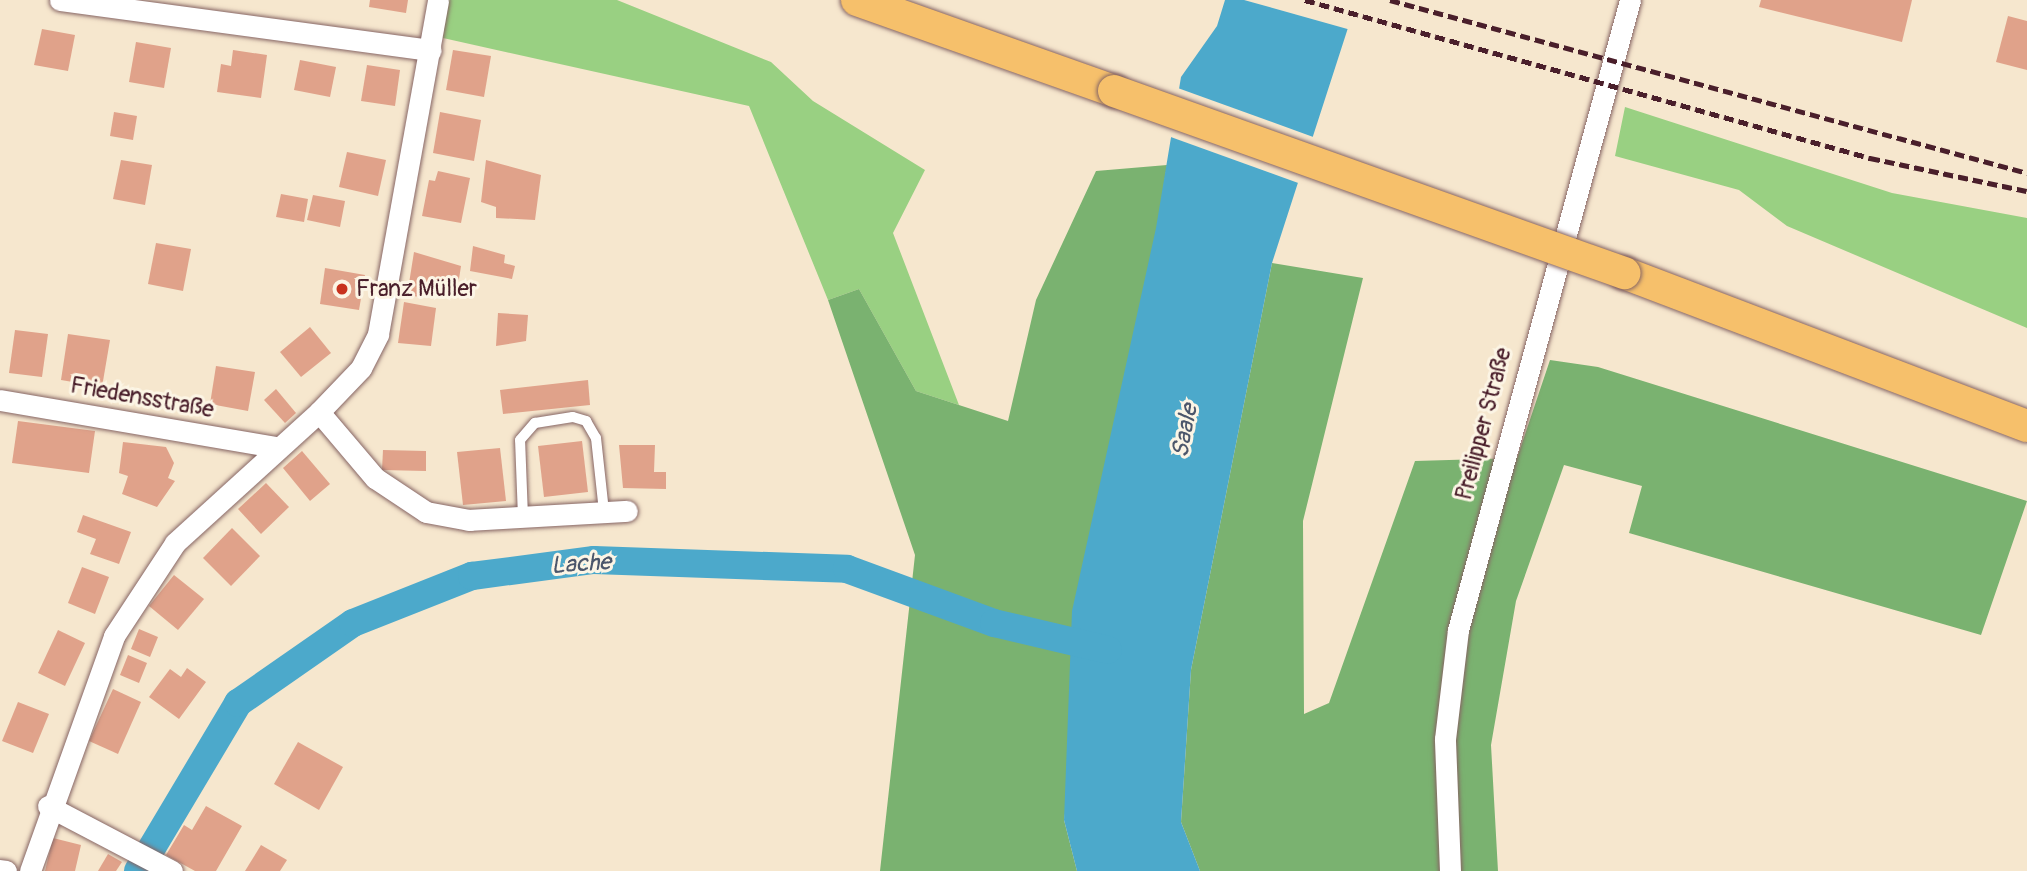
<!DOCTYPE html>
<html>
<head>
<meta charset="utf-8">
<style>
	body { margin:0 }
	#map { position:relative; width:2027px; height:871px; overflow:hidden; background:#f6e7ce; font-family:Pangolin,sans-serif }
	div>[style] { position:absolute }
	.green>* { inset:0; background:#99d082 }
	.forest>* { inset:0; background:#7ab270 }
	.water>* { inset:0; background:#4ca9cb }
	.pier>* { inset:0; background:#f6e7ce }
	.canal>* { height:28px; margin:-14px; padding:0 14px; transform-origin:14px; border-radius:14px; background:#4ca9cb }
	.building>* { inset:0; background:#e0a28a }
	.roads { filter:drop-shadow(0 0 2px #866564) drop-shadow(0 0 2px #866564) }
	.service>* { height:10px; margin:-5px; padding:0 5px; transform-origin:5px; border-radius:5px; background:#fff }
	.minor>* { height:21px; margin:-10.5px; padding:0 10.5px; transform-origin:10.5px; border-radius:10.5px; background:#fff }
	.primary>* { height:32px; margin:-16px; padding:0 16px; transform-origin:16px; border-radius:16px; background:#f6c06b }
	.rail>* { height:5px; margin-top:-2.5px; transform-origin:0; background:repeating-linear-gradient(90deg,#4a1f2b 0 10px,transparent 0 15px) }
	.bridges { filter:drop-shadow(0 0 2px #866564) drop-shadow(0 0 2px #866564) }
	.primary-bridge>* { height:32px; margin:-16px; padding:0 16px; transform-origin:16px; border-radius:16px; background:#f6c06b }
	.dots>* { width:19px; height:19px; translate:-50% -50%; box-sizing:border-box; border:4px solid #fcf5e5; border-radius:50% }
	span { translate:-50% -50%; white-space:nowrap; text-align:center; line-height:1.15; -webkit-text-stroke:6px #fcf5e5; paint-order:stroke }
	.poi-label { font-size:23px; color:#4a1f2b }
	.left { translate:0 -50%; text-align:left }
	.street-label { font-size:23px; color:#4a1f2b }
	.water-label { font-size:24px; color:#4b566b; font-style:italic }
</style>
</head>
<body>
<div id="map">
	<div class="green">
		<div style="clip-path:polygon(447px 0,617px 0,771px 62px,813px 101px,925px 170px,893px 233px,959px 405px,916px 391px,859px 289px,828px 300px,749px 106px,443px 38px)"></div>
		<div style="clip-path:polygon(1625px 107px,1892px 193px,2027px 218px,2027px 328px,1787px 226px,1739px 190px,1615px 156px)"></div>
	</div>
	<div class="forest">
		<div style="clip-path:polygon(1167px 165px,1064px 820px,1077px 871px,880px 871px,915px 555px,828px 300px,859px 289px,916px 391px,1008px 421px,1036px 300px,1096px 171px)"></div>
		<div style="clip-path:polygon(1272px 263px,1363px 278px,1303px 521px,1304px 714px,1329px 703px,1415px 461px,1517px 458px,1550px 360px,1598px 367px,2027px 501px,1981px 635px,1629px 533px,1642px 486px,1564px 465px,1516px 601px,1491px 745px,1498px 871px,1200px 871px,1181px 822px,1191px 670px)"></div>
	</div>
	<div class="water">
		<div style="clip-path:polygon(1225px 0,1357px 0,1272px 263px,1191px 670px,1181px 822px,1200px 871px,1077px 871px,1064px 820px,1072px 611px,1156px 228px,1181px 77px,1217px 26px)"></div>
	</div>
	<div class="pier">
		<div style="clip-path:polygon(1244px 0,1360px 0,1351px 30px)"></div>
		<div style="clip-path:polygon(1175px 87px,1316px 138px,1301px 184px,1168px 136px)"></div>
	</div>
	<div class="canal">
		<div style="left:138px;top:871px;width:196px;rotate:-59.2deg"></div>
		<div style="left:238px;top:703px;width:140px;rotate:-34.8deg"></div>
		<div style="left:353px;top:623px;width:128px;rotate:-21.6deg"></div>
		<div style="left:472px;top:576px;width:123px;rotate:-7.5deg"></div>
		<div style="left:594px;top:560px;width:253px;rotate:2deg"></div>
		<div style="left:847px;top:569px;width:157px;rotate:20.2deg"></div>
		<div style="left:994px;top:623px;width:117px;rotate:13.3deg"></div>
	</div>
	<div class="building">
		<div style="clip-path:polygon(370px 0,408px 0,406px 13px,369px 7px)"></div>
		<div style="clip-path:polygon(1761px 0,1912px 0,1902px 42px,1759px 7px)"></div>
		<div style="clip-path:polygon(2008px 16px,2027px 21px,2027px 70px,1996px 62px)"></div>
		<div style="clip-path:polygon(42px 29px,75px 35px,68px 71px,34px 65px)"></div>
		<div style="clip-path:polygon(136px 42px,171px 48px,164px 88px,129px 82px)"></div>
		<div style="clip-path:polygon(233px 50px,267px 55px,261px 98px,217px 92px,221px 64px,231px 66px)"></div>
		<div style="clip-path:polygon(453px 50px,491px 56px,484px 97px,446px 90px)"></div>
		<div style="clip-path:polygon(300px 60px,336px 67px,330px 97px,294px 90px)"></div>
		<div style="clip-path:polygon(367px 65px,400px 70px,395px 106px,361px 101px)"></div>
		<div style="clip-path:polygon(114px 112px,137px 116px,133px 140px,110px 136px)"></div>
		<div style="clip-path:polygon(440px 112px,481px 120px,474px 161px,433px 153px)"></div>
		<div style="clip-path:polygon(347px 152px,386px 160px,378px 196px,339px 187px)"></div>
		<div style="clip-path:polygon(121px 160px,152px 165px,145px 205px,113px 199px)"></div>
		<div style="clip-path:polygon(486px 160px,541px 175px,535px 220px,496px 218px,496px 207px,481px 202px)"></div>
		<div style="clip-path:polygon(438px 171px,470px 178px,461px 223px,422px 216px,429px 180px,435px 181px)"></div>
		<div style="clip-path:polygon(281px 194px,308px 199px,304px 222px,276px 217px)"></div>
		<div style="clip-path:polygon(313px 195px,345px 201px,340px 227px,307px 220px)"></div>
		<div style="clip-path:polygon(156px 243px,191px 249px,183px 291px,148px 284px)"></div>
		<div style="clip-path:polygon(473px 246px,505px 255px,504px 263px,515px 266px,512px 279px,470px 271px)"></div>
		<div style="clip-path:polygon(414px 252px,461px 266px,456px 298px,407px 296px)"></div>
		<div style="clip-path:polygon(325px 268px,365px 275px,359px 310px,320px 304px)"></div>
		<div style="clip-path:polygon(404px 302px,436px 308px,431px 346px,398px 343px)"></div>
		<div style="clip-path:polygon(498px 313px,528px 315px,526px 341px,496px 346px)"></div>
		<div style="clip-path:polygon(310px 327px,331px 353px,301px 377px,280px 352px)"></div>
		<div style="clip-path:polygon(15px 330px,48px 334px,42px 377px,9px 373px)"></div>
		<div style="clip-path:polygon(68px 334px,110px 340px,102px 387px,61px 380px)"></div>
		<div style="clip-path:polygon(216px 366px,255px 372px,248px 411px,210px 404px)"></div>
		<div style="clip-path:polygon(588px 380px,590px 405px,503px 414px,500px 390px)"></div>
		<div style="clip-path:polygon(276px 389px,296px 413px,285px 423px,264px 400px)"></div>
		<div style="clip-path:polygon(18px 421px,95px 431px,89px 473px,12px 463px)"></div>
		<div style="clip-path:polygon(582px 441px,588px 492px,544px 497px,538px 446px)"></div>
		<div style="clip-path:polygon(123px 442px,166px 447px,174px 463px,168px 478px,175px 481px,157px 507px,122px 494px,128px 476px,119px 473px)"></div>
		<div style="clip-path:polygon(619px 445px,655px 445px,654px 472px,666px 472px,666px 489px,623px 488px)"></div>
		<div style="clip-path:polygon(500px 448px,506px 501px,463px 505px,457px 452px)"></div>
		<div style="clip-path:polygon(383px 450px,426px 451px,426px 471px,382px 470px)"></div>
		<div style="clip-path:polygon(302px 451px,330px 484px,310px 501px,283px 468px)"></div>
		<div style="clip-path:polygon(266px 483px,289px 507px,261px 534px,238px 509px)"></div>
		<div style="clip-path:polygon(83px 515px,131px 532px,119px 564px,90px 554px,96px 539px,77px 532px)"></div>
		<div style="clip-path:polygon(232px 528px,260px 556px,231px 586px,203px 558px)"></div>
		<div style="clip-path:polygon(82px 567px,109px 577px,95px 614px,68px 603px)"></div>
		<div style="clip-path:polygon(174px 575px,204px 599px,178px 630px,149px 606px)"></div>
		<div style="clip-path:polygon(139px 629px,158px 637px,150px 657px,131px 649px)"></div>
		<div style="clip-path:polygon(58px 630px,85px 643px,65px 686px,38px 673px)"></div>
		<div style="clip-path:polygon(128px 655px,147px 663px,139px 683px,120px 675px)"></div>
		<div style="clip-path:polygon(187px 668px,206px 682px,179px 719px,149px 697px,170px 669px,181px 677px)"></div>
		<div style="clip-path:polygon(113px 689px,141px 702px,118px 754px,89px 741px)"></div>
		<div style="clip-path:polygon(18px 702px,49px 714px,33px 753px,2px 741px)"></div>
		<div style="clip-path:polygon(298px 742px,343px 767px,319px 810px,274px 784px)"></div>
		<div style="clip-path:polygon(206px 806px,242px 826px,216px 871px,195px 871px,166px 855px,184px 825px,192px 830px)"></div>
		<div style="clip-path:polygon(53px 838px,81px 845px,75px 871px,45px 871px)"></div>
		<div style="clip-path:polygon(261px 845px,287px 860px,280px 871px,245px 871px)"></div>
		<div style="clip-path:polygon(108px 854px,122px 862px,116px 871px,98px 871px)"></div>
	</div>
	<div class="roads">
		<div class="service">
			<div style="left:523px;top:517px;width:77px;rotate:-92.2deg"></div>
			<div style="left:520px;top:440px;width:23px;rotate:-49deg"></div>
			<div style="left:535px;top:423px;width:38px;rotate:-9deg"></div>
			<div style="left:573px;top:417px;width:14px;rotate:17deg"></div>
			<div style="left:586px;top:421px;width:20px;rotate:60deg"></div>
			<div style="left:596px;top:438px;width:74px;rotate:83.8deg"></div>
		</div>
		<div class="minor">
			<div style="left:60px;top:0;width:374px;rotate:7.7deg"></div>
			<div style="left:0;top:400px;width:280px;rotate:9.7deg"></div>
			<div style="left:319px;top:412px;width:87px;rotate:49.7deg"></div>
			<div style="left:375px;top:478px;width:61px;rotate:33.7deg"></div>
			<div style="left:426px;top:512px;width:44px;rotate:10.5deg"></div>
			<div style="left:469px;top:520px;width:158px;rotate:-3.3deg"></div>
			<div style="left:48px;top:806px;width:140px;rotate:27.7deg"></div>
			<div style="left:0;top:870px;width:6px;rotate:9deg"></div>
			<div style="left:30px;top:871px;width:250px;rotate:-70.3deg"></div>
			<div style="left:114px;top:636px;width:111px;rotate:-56.7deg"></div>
			<div style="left:175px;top:543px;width:195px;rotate:-42.3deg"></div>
			<div style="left:319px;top:412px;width:61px;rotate:-46.3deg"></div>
			<div style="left:361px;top:368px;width:38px;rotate:-63deg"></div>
			<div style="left:378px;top:334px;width:339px;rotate:-79.8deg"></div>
			<div style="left:1450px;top:871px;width:132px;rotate:-92.2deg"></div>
			<div style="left:1445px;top:739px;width:110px;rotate:-83.2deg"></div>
			<div style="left:1458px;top:630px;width:653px;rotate:-74.73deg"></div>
		</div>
		<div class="primary">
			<div style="left:857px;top:0;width:273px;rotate:19.5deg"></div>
			<div style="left:1624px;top:273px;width:431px;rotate:20.8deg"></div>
		</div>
	</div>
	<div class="rail">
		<div style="left:1305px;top:0;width:587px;rotate:15.62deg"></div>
		<div style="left:1870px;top:158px;width:160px;rotate:11.9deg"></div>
		<div style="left:1390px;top:0;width:660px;rotate:15.19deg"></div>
	</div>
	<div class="bridges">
		<div class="primary-bridge">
			<div style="left:1114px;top:91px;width:542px;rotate:19.64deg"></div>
		</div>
	</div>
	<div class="dots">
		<div style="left:342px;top:289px;background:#c8321e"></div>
	</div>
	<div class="poi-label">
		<span class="left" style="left:356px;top:289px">Franz Müller</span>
	</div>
	<div class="street-label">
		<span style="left:142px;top:398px;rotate:10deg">Friedensstraße</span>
		<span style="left:1484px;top:424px;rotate:-75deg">Preilipper Straße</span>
	</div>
	<div class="water-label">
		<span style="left:1185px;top:431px;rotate:-79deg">Saale</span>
		<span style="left:581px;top:564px;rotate:-4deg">Lache</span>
	</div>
</div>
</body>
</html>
